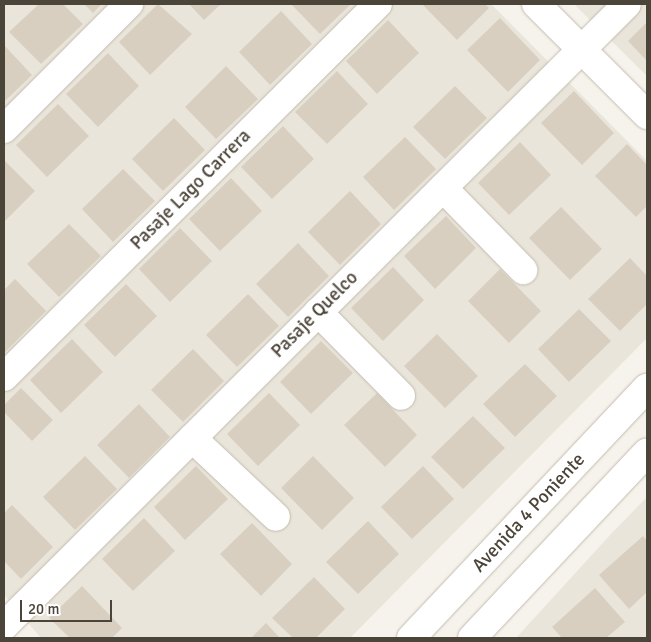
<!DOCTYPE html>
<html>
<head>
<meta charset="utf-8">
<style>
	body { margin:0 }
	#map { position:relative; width:651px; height:642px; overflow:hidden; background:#f6f3ec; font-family:Signika,sans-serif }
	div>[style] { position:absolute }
	.residential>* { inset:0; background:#eae5da }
	.building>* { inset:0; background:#d8cfc1 }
	.roads { filter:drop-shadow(0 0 1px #c2bbae) drop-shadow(0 0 1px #c2bbae) }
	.minor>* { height:28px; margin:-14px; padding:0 14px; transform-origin:14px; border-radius:14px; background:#fff }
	span { translate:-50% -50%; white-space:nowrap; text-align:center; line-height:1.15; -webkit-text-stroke:4px #fff; paint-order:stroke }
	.street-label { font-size:19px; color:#4b4439 }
	.frame { position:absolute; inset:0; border:5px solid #4b4439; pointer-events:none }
	.scale { position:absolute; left:20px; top:600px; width:92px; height:22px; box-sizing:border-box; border:2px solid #4b4439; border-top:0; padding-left:6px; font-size:15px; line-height:18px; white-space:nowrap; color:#4b4439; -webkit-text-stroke:4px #fff; paint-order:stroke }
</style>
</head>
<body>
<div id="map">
	<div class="residential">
		<div style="clip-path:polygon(4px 4px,491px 4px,647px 161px,647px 338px,350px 638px,41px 638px,4px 595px)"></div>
		<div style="clip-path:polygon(574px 4px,647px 4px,647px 76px)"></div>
		<div style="clip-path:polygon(647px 497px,647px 638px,516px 638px,610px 535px)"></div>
	</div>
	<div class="building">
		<div style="clip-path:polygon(39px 4px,63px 4px,83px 24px,41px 64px,9px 32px)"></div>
		<div style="clip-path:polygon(84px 4px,102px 4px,93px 13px)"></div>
		<div style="clip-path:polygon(158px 4px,192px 34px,150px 75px,119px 42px)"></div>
		<div style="clip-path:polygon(189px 4px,221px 4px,204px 20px)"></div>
		<div style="clip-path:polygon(291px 4px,351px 4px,320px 34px)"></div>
		<div style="clip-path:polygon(422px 4px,485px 4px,489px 8px,457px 40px)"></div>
		<div style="clip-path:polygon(281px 11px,312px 44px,270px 85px,239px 52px)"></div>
		<div style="clip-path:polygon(500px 18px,540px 60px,508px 92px,467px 50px)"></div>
		<div style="clip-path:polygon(388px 20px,419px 53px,377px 94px,346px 61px)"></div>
		<div style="clip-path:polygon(647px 22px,647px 61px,628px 41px)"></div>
		<div style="clip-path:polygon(4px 45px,32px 75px,4px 102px)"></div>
		<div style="clip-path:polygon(108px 53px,139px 86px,98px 127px,66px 94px)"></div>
		<div style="clip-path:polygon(226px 66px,258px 99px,216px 139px,185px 107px)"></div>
		<div style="clip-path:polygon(337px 71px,368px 104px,327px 144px,295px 112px)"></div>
		<div style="clip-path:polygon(455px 86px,487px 118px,445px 159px,413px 127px)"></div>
		<div style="clip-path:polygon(574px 91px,614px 133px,582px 165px,541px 123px)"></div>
		<div style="clip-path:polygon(58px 104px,89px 136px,47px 177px,16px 145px)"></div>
		<div style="clip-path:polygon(174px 118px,205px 150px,163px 191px,132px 159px)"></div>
		<div style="clip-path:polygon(283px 126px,314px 159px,272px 199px,241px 167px)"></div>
		<div style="clip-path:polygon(405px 137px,436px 169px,394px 210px,363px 177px)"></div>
		<div style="clip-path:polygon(520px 142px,551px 175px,509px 215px,478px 183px)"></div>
		<div style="clip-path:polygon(627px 144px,647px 165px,647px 206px,636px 217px,595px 176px)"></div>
		<div style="clip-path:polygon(4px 160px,35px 191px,4px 222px)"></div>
		<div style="clip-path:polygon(123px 169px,155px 201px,113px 242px,82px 209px)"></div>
		<div style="clip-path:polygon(231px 178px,262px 211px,220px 251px,189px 219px)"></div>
		<div style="clip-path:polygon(350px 191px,381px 224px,340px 265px,308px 232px)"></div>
		<div style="clip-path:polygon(561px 207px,602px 249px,570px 280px,529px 238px)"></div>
		<div style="clip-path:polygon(446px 216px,476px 248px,435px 289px,404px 256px)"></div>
		<div style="clip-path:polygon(69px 224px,101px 256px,59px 297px,27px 264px)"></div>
		<div style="clip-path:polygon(180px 228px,212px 261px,170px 302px,139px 269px)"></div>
		<div style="clip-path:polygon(298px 243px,329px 276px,288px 317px,256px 284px)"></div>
		<div style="clip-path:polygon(630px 258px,647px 276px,647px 304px,620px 331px,588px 299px)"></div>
		<div style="clip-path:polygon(393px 267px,424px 300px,383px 341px,351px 308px)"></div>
		<div style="clip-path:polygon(500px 269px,541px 311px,509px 343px,468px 301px)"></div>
		<div style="clip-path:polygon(15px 279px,46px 311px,4px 353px,4px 290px)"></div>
		<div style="clip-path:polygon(126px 284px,157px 316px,115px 357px,84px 325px)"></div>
		<div style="clip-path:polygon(248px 294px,279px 326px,237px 367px,206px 335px)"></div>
		<div style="clip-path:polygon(579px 309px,611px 341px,569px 382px,538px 349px)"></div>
		<div style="clip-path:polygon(437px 334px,478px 376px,445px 408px,404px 366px)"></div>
		<div style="clip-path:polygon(72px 339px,103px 372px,61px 413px,30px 380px)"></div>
		<div style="clip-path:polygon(321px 341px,353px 373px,311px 414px,280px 382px)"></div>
		<div style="clip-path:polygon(193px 349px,224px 381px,183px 422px,151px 390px)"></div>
		<div style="clip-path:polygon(525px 364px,557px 396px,515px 437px,483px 404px)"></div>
		<div style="clip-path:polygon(21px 388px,53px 420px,32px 441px,4px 412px,4px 405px)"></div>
		<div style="clip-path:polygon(269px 393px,300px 425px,258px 466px,227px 434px)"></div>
		<div style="clip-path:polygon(377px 393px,417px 435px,385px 467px,344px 425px)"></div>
		<div style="clip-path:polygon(139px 404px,170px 437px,129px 478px,97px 445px)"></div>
		<div style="clip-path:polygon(473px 416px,505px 448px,463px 489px,431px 457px)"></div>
		<div style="clip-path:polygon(85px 456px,117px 489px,75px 530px,43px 497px)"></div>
		<div style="clip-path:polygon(313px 456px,354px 498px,322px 530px,281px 488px)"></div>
		<div style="clip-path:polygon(196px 466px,228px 499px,185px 540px,154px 507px)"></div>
		<div style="clip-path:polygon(423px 466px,454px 499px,412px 539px,381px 507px)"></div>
		<div style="clip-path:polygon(12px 505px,53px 547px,21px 579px,4px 561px,4px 513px)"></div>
		<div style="clip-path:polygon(144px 518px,175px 551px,133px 591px,102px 559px)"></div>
		<div style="clip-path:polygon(368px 521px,399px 554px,358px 594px,326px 562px)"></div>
		<div style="clip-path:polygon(252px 523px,292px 564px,261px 596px,220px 554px)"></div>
		<div style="clip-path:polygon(643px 536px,647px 541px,647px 592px,629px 609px,599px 575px)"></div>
		<div style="clip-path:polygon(314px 577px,345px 609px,316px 638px,293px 638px,272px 618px)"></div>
		<div style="clip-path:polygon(82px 586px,122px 628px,112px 638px,70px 638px,49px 618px)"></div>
		<div style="clip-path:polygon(595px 588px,625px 622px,606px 638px,562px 638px,552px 627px)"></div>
		<div style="clip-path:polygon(266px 623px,280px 638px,251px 638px)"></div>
	</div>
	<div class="roads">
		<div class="minor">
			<div style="left:536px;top:4px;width:157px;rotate:45deg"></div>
			<div style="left:4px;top:129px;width:177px;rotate:-45deg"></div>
			<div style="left:443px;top:188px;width:115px;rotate:45.7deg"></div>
			<div style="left:318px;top:312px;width:118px;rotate:45.3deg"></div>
			<div style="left:4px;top:377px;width:528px;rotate:-44.92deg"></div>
			<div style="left:192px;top:438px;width:115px;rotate:43.2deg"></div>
			<div style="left:4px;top:626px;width:880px;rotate:-44.95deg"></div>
			<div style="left:411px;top:638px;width:344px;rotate:-46.7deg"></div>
			<div style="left:472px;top:638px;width:255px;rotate:-46.7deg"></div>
		</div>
	</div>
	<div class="street-label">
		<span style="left:191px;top:190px;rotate:-45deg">Pasaje Lago Carrera</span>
		<span style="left:315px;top:315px;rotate:-45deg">Pasaje Quelco</span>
		<span style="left:529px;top:513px;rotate:-47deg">Avenida 4 Poniente</span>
	</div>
	<div class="frame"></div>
	<div class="scale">20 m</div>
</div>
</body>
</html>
